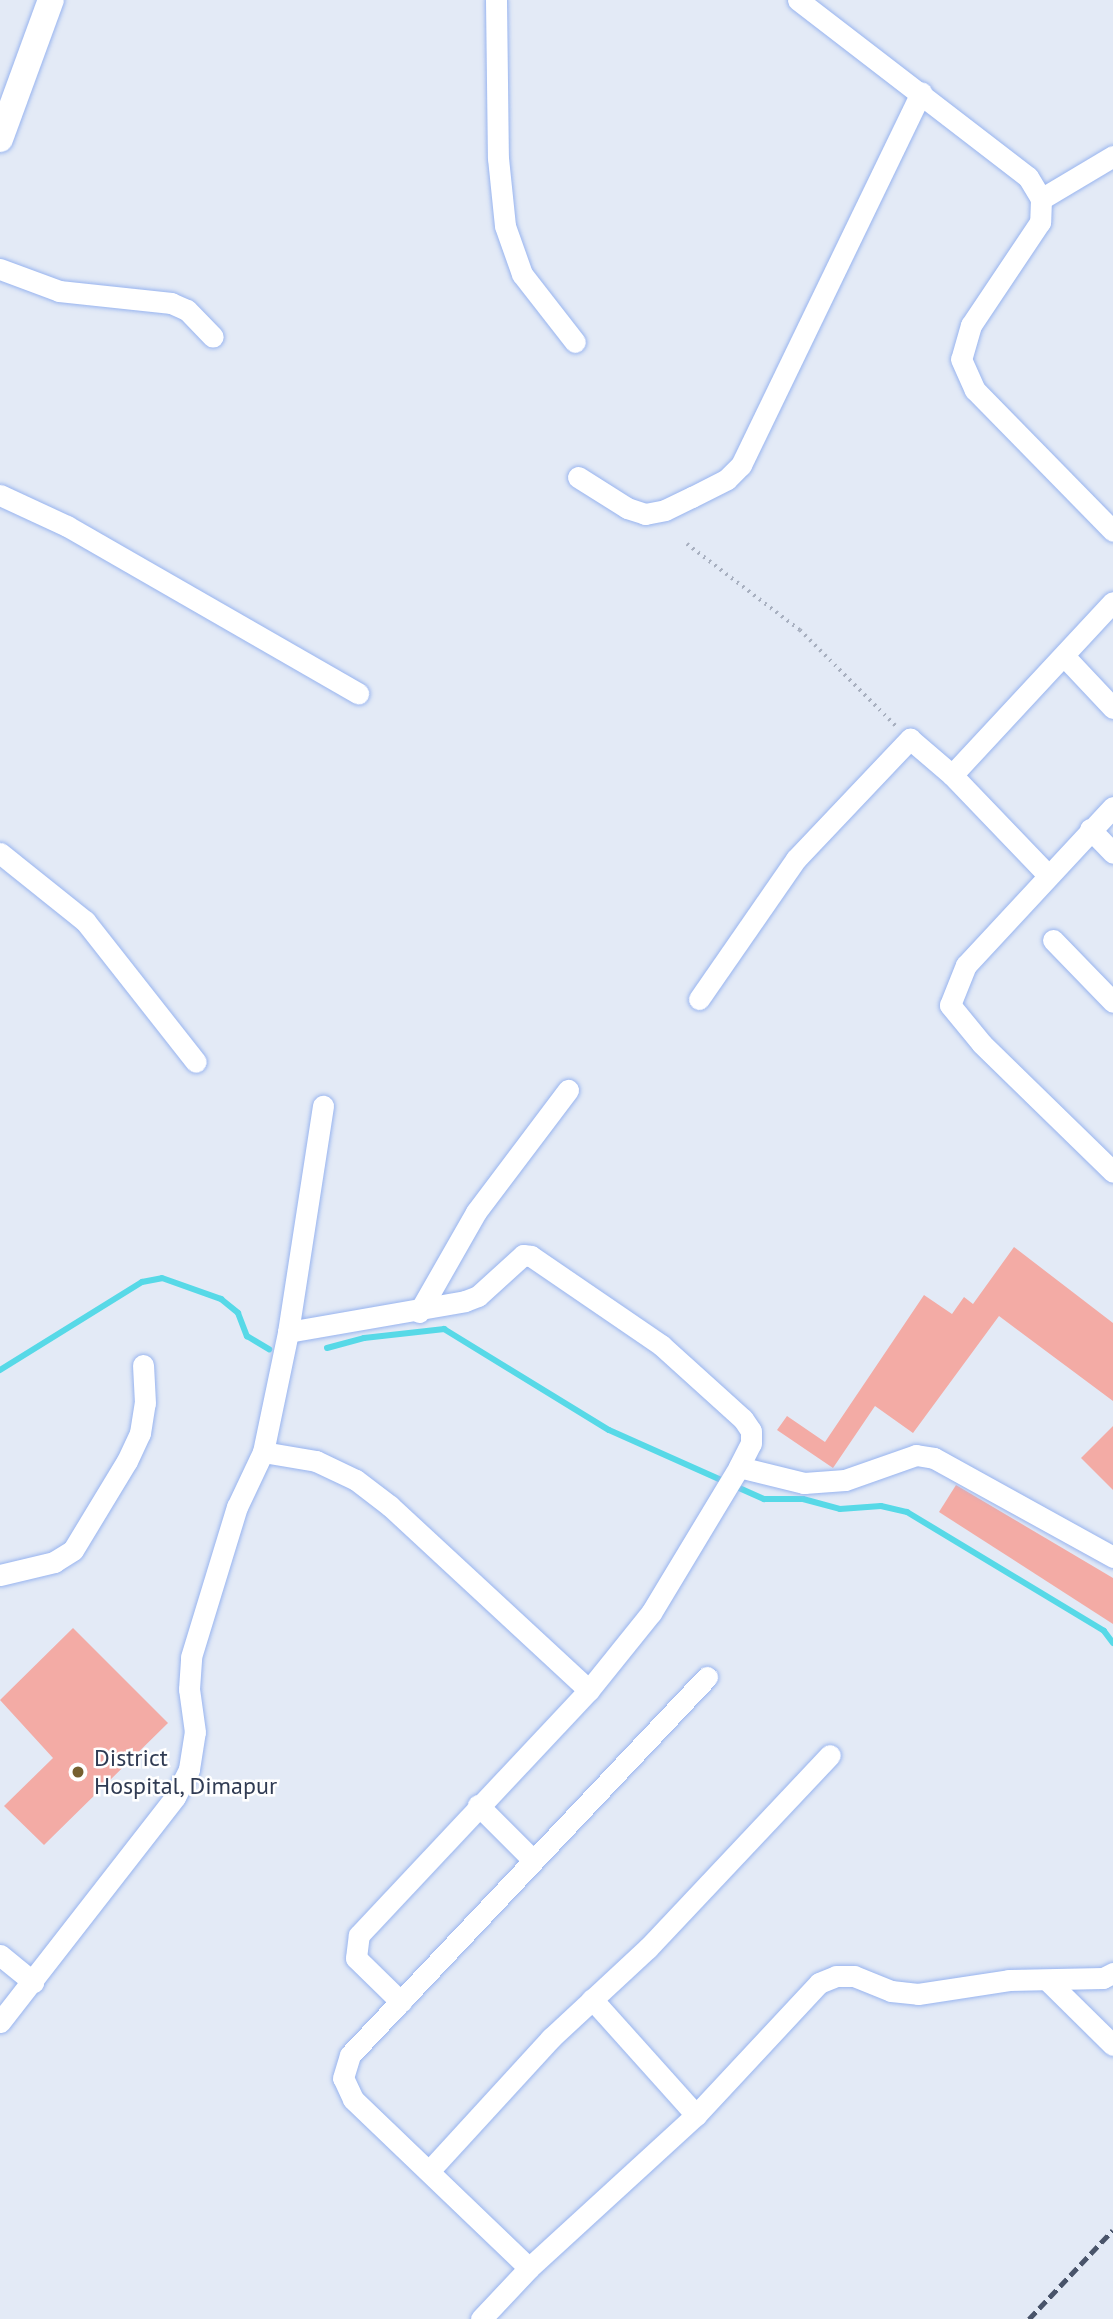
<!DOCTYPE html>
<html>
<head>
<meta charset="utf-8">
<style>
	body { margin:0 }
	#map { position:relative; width:1113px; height:2319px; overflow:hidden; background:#e3eaf6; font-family:"PT Sans",sans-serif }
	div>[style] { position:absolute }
	.stream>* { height:6px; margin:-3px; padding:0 3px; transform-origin:3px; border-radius:3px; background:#57d9e7 }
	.building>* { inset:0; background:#f3aba5 }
	.path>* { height:3.5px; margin-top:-1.75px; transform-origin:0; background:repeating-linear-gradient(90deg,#a8b0c0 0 2px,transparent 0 7px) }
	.roads { filter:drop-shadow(0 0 2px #98b4ef) drop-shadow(0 0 2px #98b4ef) }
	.minor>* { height:21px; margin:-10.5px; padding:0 10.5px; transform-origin:10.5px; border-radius:10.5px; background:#fff }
	.major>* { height:26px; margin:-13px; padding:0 13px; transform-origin:13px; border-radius:13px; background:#fff }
	.rail>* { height:5px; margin-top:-2.5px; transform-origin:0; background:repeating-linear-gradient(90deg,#49546a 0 10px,transparent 0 15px) }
	.dots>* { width:19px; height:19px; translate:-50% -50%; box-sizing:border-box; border:4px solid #fff; border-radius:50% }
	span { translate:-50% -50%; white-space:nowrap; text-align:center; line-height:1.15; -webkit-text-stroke:5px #fff; paint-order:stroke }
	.poi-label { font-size:24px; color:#303b53 }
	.left { translate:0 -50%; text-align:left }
</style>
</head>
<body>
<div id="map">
	<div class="stream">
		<div style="left:327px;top:1348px;width:38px;rotate:-15deg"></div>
		<div style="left:364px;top:1338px;width:81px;rotate:-6.4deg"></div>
		<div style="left:444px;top:1329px;width:193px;rotate:31.5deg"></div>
		<div style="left:609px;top:1430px;width:170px;rotate:24deg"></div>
		<div style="left:764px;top:1499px;width:39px"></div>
		<div style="left:803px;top:1499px;width:38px;rotate:15deg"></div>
		<div style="left:840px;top:1509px;width:41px;rotate:-4.2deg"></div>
		<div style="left:881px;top:1506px;width:27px;rotate:13deg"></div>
		<div style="left:907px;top:1512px;width:230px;rotate:31.1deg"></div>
		<div style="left:1104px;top:1631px;width:15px;rotate:53deg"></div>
		<div style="left:0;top:1370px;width:167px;rotate:-31.8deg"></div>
		<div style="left:142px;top:1282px;width:20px;rotate:-11deg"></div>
		<div style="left:162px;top:1278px;width:63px;rotate:19.6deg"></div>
		<div style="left:221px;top:1299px;width:22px;rotate:39deg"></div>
		<div style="left:238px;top:1313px;width:25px;rotate:69deg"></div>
		<div style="left:247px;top:1336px;width:26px;rotate:31deg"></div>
	</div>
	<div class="building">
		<div style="clip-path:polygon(1014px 1247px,1113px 1323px,1113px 1401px,999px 1316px,913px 1433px,875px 1406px,833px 1468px,777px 1430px,787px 1416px,825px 1442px,924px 1295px,952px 1314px,964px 1297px,973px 1304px)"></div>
		<div style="clip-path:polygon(1113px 1426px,1113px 1490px,1081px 1458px)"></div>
		<div style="clip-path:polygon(956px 1485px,1113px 1578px,1113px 1624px,939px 1512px)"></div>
		<div style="clip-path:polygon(73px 1628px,168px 1723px,44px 1845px,4px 1806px,53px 1758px,0 1700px)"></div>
	</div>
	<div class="path">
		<div style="left:687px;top:544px;width:142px;rotate:37.3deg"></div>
		<div style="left:800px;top:630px;width:136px;rotate:45deg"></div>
	</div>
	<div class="roads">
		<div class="minor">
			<div style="left:496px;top:0;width:158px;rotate:89.3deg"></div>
			<div style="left:498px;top:158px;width:68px;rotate:84.1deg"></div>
			<div style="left:505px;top:226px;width:51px;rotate:70.5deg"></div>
			<div style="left:522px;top:274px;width:86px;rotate:52.1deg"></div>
			<div style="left:798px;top:0;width:290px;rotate:37.6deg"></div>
			<div style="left:1028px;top:177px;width:26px;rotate:59deg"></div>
			<div style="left:1041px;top:199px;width:23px;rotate:92deg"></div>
			<div style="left:1040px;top:222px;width:124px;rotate:123.8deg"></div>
			<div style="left:971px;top:325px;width:35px;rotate:106deg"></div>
			<div style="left:961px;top:359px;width:34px;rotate:66deg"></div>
			<div style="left:975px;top:390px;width:197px;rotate:45.6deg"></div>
			<div style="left:1041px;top:199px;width:84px;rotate:-30.8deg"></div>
			<div style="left:0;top:269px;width:63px;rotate:20.4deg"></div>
			<div style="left:59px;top:291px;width:113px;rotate:6.1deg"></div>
			<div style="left:171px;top:303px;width:17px;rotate:24deg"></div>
			<div style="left:187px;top:310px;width:37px;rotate:46deg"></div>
			<div style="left:578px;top:477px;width:58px;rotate:32.3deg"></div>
			<div style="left:627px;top:508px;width:19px;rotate:18deg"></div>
			<div style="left:645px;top:514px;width:20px;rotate:-11deg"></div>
			<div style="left:665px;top:510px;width:30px;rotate:-26deg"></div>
			<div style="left:692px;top:497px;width:39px;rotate:-27deg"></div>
			<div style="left:727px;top:479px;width:20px;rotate:-45deg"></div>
			<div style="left:741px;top:465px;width:414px;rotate:-64.2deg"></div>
			<div style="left:0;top:495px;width:74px;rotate:24.8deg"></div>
			<div style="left:67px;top:526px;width:336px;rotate:29.9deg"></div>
			<div style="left:1065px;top:657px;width:70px;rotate:46.7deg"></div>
			<div style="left:952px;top:775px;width:236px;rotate:-47.1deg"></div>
			<div style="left:1113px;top:807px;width:216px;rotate:132.9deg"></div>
			<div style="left:966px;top:965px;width:43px;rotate:111.8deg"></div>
			<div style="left:950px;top:1005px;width:50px;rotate:50.6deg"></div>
			<div style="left:982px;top:1044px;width:183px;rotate:44.3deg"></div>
			<div style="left:1090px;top:829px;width:33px;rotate:46deg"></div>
			<div style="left:0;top:853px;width:109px;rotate:38.7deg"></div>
			<div style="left:85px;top:921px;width:179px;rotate:51.8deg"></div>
			<div style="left:1053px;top:940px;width:86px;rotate:45.9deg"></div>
			<div style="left:699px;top:999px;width:170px;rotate:-55.3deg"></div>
			<div style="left:796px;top:859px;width:166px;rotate:-46.5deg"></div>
			<div style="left:910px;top:739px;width:55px;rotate:40.6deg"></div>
			<div style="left:952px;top:775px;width:139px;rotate:46.2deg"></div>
			<div style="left:419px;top:1312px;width:115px;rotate:-60.3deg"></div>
			<div style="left:476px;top:1212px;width:153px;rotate:-53deg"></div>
			<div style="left:288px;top:1332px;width:180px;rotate:-9.9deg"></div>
			<div style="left:465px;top:1301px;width:14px;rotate:-21deg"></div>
			<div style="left:478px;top:1296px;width:61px;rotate:-42.3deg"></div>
			<div style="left:523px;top:1255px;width:8px;rotate:7deg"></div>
			<div style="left:531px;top:1256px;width:158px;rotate:34.4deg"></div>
			<div style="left:661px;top:1345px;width:110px;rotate:42.1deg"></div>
			<div style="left:743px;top:1419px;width:14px;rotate:56deg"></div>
			<div style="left:751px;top:1431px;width:12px;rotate:90deg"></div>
			<div style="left:751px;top:1443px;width:27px;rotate:117deg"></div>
			<div style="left:263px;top:1452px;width:54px;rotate:9.6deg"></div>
			<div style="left:316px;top:1461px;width:44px;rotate:25.4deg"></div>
			<div style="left:356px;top:1480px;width:43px;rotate:37.4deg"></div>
			<div style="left:390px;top:1506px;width:271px;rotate:42.8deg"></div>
			<div style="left:0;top:1575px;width:56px;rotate:-13.5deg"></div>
			<div style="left:54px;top:1562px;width:22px;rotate:-32deg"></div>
			<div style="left:73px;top:1550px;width:104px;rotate:-58.8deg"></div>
			<div style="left:127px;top:1461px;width:31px;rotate:-65deg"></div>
			<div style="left:140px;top:1433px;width:30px;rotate:-81deg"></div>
			<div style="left:145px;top:1403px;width:38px;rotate:-93deg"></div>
			<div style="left:478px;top:1805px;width:78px;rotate:45deg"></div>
			<div style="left:0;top:1955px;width:43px;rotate:39.3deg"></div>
			<div style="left:1048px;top:1981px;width:91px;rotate:44.6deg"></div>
			<div style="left:592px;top:1999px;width:156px;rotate:48.1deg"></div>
			<div style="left:401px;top:2002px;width:63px;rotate:-135.6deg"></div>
			<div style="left:356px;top:1958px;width:23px;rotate:-83deg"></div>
			<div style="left:359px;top:1935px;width:336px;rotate:-46.8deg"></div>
			<div style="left:589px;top:1690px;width:99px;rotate:-51.2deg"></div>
			<div style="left:651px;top:1613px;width:170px;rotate:-58.9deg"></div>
			<div style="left:739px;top:1467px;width:67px;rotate:13.8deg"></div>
			<div style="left:804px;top:1483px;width:41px;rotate:-4.2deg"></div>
			<div style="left:845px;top:1480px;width:75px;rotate:-19.4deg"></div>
			<div style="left:916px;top:1455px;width:18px;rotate:9deg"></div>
			<div style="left:934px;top:1458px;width:205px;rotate:28.9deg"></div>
			<div style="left:0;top:2022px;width:285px;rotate:-52.1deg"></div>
			<div style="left:175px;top:1797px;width:31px;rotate:-63deg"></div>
			<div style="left:189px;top:1769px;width:37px;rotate:-81deg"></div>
			<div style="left:195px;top:1732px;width:43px;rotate:-97.9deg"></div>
			<div style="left:189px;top:1689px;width:32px;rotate:-86deg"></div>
			<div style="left:191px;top:1657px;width:157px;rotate:-73deg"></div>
			<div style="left:237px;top:1507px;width:61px;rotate:-64.7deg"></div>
			<div style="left:263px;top:1452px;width:123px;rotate:-78.2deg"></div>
			<div style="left:288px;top:1332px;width:229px;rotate:-81.2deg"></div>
			<div style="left:430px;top:2170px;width:179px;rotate:-47.5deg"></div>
			<div style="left:551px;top:2038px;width:132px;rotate:-42.9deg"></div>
			<div style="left:648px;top:1948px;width:265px;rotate:-46.7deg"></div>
			<div style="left:529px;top:2268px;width:226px;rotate:-42.5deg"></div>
			<div style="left:696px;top:2115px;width:180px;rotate:-47deg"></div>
			<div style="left:819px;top:1983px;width:18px;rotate:-22deg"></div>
			<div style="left:836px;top:1976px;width:18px"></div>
			<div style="left:854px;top:1976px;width:40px;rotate:22deg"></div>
			<div style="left:891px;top:1991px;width:27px;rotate:6deg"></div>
			<div style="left:918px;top:1994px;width:92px;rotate:-8.7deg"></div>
			<div style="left:1009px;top:1980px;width:94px;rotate:-1.2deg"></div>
			<div style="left:1103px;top:1978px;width:11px;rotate:-27deg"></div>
			<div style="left:481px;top:2319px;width:70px;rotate:-46.7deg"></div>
			<div style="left:529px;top:2268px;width:244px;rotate:-136.2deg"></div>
			<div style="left:353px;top:2099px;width:23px;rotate:-115deg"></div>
			<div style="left:343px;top:2078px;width:24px;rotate:-73deg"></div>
			<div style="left:350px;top:2055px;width:520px;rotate:-46.64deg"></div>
		</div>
		<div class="major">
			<div style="left:0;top:139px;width:148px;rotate:-69.9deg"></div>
		</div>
	</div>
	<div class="rail">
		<div style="left:1029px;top:2319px;width:122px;rotate:-46.7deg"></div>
	</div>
	<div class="dots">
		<div style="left:78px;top:1772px;background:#755f2f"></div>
	</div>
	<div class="poi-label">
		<span class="left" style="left:94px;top:1772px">District<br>Hospital, Dimapur</span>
	</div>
</div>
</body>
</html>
